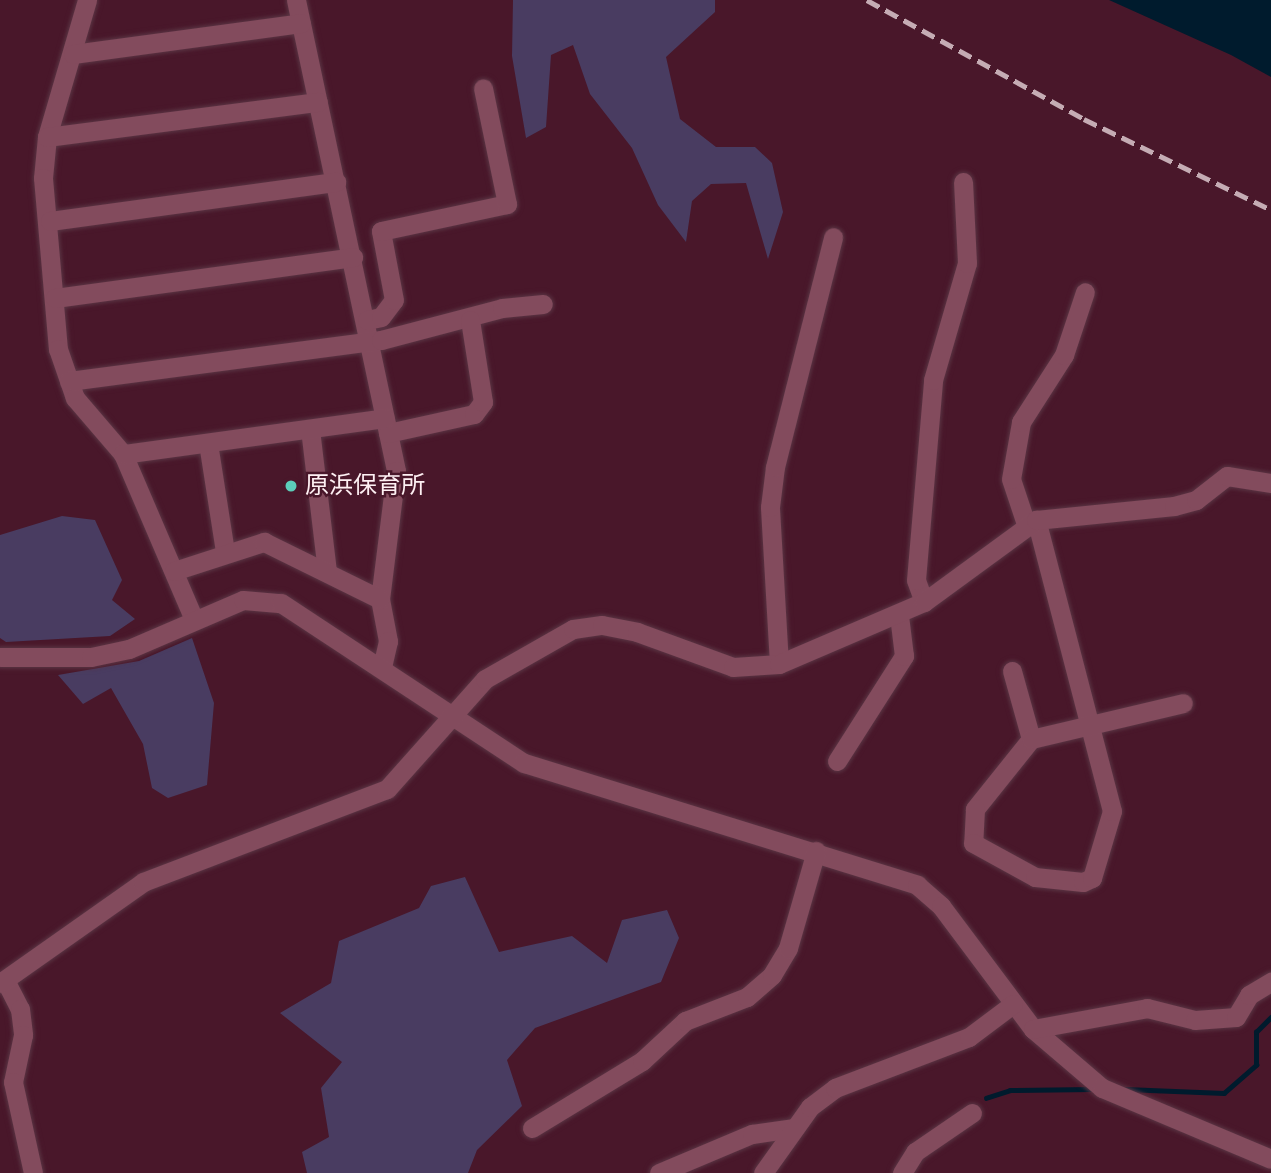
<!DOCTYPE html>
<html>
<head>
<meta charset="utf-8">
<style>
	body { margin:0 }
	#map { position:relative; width:1271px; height:1173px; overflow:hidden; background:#49172a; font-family:"DejaVu Sans","Noto Sans JP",sans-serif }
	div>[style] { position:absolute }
	.green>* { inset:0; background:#493c61 }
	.water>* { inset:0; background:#001b2d }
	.stream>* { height:4.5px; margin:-2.25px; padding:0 2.25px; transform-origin:2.25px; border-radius:2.25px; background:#001b2d }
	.roads { filter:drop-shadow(0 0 2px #5a3544) drop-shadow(0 0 2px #5a3544) }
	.minor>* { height:19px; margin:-9.5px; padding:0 9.5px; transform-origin:9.5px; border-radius:9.5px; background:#834b5d }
	.rail>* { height:4.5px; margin-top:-2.25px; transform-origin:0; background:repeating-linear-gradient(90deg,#c5acb4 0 14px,transparent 0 21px) }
	.dots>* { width:19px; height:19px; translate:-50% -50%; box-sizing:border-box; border:4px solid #49172a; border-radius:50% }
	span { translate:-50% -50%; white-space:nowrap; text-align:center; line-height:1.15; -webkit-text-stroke:5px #49172a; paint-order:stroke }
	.poi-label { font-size:24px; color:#fef0f3 }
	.left { translate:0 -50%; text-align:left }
</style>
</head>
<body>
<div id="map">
	<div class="green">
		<div style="clip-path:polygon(513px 0,715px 0,715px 12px,666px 57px,680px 119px,716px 147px,755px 147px,772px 163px,783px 212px,768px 259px,746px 183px,711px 184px,692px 201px,686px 242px,658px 205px,632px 148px,590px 94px,573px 45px,551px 55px,546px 127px,526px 138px,512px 56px)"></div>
		<div style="clip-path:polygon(62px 516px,95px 520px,122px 580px,112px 600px,135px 619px,110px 636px,6px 642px,0 638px,0 535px)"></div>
		<div style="clip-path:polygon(192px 638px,214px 703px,207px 785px,168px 798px,152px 788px,143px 744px,111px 688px,83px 704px,58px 675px,139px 661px)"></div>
		<div style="clip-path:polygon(465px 877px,499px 952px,572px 936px,607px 963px,622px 920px,667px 910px,679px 938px,661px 982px,535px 1028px,507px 1060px,522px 1106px,477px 1150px,468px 1173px,307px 1173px,302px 1152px,329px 1137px,321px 1088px,342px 1062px,280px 1013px,331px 983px,339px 941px,419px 908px,431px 886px)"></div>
	</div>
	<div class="water">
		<div style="clip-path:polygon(1109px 0,1271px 0,1271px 77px,1231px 55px)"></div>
	</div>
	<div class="stream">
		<div style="left:1125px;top:1089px;width:99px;rotate:2.3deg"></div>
		<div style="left:1224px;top:1093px;width:43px;rotate:-41.2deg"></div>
		<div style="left:1256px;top:1065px;width:33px;rotate:-90deg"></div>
		<div style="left:1256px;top:1032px;width:21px;rotate:-45deg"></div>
		<div style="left:986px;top:1098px;width:25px;rotate:-18deg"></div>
		<div style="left:1010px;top:1090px;width:82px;rotate:-0.7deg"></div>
	</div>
	<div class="roads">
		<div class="minor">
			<div style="left:87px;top:0;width:143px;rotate:106.3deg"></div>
			<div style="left:47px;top:137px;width:41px;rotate:95.6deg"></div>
			<div style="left:43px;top:178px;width:172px;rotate:85deg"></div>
			<div style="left:58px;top:349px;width:52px;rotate:70.9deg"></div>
			<div style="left:75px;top:398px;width:74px;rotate:49.4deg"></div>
			<div style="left:123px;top:454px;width:181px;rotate:66.8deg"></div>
			<div style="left:296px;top:0;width:481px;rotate:78deg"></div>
			<div style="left:396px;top:471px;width:129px;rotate:97.1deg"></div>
			<div style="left:380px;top:599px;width:43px;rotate:79.2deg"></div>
			<div style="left:388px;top:641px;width:28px;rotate:103deg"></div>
			<div style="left:73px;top:54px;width:230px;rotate:-7.7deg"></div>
			<div style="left:47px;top:137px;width:273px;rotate:-7.4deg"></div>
			<div style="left:50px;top:221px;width:289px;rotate:-7.8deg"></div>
			<div style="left:55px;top:298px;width:301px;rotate:-7.8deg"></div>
			<div style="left:367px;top:320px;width:14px;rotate:-12deg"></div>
			<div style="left:381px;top:317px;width:21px;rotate:-53deg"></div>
			<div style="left:394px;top:300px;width:70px;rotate:-100.7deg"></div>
			<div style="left:381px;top:231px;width:129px;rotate:-12.1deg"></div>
			<div style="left:507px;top:204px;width:118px;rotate:-101.7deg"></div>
			<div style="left:69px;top:381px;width:315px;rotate:-7.5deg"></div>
			<div style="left:381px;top:340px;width:125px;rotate:-14.8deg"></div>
			<div style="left:502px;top:308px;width:41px;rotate:-5.6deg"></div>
			<div style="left:310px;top:429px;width:144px;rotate:83.2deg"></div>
			<div style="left:388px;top:433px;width:88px;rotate:-12.5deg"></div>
			<div style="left:474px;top:414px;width:15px;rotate:-53deg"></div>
			<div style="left:483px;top:402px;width:83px;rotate:-99deg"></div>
			<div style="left:208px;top:443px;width:109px;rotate:81.1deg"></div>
			<div style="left:123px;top:454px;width:264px;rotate:-7.8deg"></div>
			<div style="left:1026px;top:524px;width:47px;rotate:-108.4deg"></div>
			<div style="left:1011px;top:479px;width:58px;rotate:-80deg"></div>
			<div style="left:1021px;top:422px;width:80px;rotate:-57.3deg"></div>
			<div style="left:1064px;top:355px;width:66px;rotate:-71.6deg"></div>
			<div style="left:174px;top:571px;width:95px;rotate:-17.9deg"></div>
			<div style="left:264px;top:542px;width:129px;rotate:26.2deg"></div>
			<div style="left:924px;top:602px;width:23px;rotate:-110deg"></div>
			<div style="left:916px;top:580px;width:201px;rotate:-85.1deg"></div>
			<div style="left:933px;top:380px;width:122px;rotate:-73.8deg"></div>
			<div style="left:967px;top:263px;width:81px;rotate:-92.8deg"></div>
			<div style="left:0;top:657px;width:91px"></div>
			<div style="left:91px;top:657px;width:39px;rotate:-12deg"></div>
			<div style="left:129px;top:649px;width:124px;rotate:-23.3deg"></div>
			<div style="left:243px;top:600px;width:38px;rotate:5deg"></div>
			<div style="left:281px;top:603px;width:291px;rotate:33.4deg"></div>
			<div style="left:524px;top:763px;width:412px;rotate:17.2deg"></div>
			<div style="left:917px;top:885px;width:32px;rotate:41deg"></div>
			<div style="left:941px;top:906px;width:154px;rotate:53.2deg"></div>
			<div style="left:1033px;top:1029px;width:91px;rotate:40.5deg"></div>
			<div style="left:1102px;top:1088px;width:183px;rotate:22.8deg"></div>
			<div style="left:779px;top:664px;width:157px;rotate:-93.3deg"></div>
			<div style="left:770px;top:507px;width:40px;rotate:-82.9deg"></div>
			<div style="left:775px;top:467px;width:237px;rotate:-75.8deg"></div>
			<div style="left:1012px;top:671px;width:71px;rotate:74.4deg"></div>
			<div style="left:1031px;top:739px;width:90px;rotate:128.7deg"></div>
			<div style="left:975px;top:809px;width:34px;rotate:93deg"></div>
			<div style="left:973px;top:843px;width:71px;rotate:28.7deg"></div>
			<div style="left:1035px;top:877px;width:48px;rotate:5.9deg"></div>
			<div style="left:1083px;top:882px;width:10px;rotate:-24deg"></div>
			<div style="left:1092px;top:878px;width:70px;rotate:-73.4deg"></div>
			<div style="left:1112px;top:811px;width:301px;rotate:-104.6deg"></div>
			<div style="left:1031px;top:739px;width:156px;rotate:-13.3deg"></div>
			<div style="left:837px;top:761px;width:125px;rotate:-57.5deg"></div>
			<div style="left:904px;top:656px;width:41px;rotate:-97deg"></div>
			<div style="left:5px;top:980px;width:33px;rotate:63deg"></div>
			<div style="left:20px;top:1009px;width:26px;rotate:83deg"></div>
			<div style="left:23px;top:1035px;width:48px;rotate:102deg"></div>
			<div style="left:13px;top:1082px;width:93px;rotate:77.6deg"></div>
			<div style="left:0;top:983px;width:175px;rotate:-35.2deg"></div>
			<div style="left:143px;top:882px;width:261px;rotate:-20.9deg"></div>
			<div style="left:387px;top:789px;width:147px;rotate:-48.3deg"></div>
			<div style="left:485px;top:679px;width:101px;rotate:-29.6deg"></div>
			<div style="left:573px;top:629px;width:29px;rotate:-8deg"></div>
			<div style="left:602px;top:625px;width:36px;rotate:11deg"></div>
			<div style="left:637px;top:632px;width:102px;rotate:20deg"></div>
			<div style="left:733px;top:667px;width:46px;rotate:-3.7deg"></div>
			<div style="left:779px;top:664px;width:158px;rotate:-23.2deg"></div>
			<div style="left:924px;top:602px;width:139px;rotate:-36.2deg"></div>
			<div style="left:1036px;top:520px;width:139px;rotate:-5.8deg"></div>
			<div style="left:1174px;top:506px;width:23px;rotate:-15deg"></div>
			<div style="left:1196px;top:500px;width:39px;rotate:-38deg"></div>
			<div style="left:1227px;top:476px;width:45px;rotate:9deg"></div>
			<div style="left:1033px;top:1029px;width:116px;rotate:-10.4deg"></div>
			<div style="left:1147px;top:1008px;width:49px;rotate:14deg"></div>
			<div style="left:1195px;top:1020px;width:41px;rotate:-4.2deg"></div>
			<div style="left:1236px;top:1017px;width:26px;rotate:-59deg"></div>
			<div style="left:1249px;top:995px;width:26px;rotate:-31deg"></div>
			<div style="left:532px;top:1128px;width:129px;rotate:-31.3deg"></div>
			<div style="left:642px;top:1061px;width:59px;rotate:-42.9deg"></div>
			<div style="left:685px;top:1021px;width:66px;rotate:-21.2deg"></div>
			<div style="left:747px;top:997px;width:33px;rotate:-41deg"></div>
			<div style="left:772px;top:975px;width:31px;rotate:-59deg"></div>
			<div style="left:788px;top:948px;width:101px;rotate:-73.9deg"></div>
			<div style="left:659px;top:1173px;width:101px;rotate:-22.8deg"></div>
			<div style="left:752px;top:1134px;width:41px;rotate:-8.3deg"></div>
			<div style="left:763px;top:1173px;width:81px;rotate:-54.5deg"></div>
			<div style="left:810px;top:1107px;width:31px;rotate:-37deg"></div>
			<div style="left:835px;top:1088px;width:143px;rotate:-20.8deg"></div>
			<div style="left:969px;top:1037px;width:55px;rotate:-36.9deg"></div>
			<div style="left:902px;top:1173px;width:25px;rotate:-58deg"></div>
			<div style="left:915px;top:1152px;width:69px;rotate:-34.4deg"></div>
		</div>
	</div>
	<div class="rail">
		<div style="left:867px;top:0;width:247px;rotate:28.7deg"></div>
		<div style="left:1084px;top:119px;width:208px;rotate:25.9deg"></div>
	</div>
	<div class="dots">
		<div style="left:291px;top:486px;background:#5cceba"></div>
	</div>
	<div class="poi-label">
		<span class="left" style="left:305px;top:486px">原浜保育所</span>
	</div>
</div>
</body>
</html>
